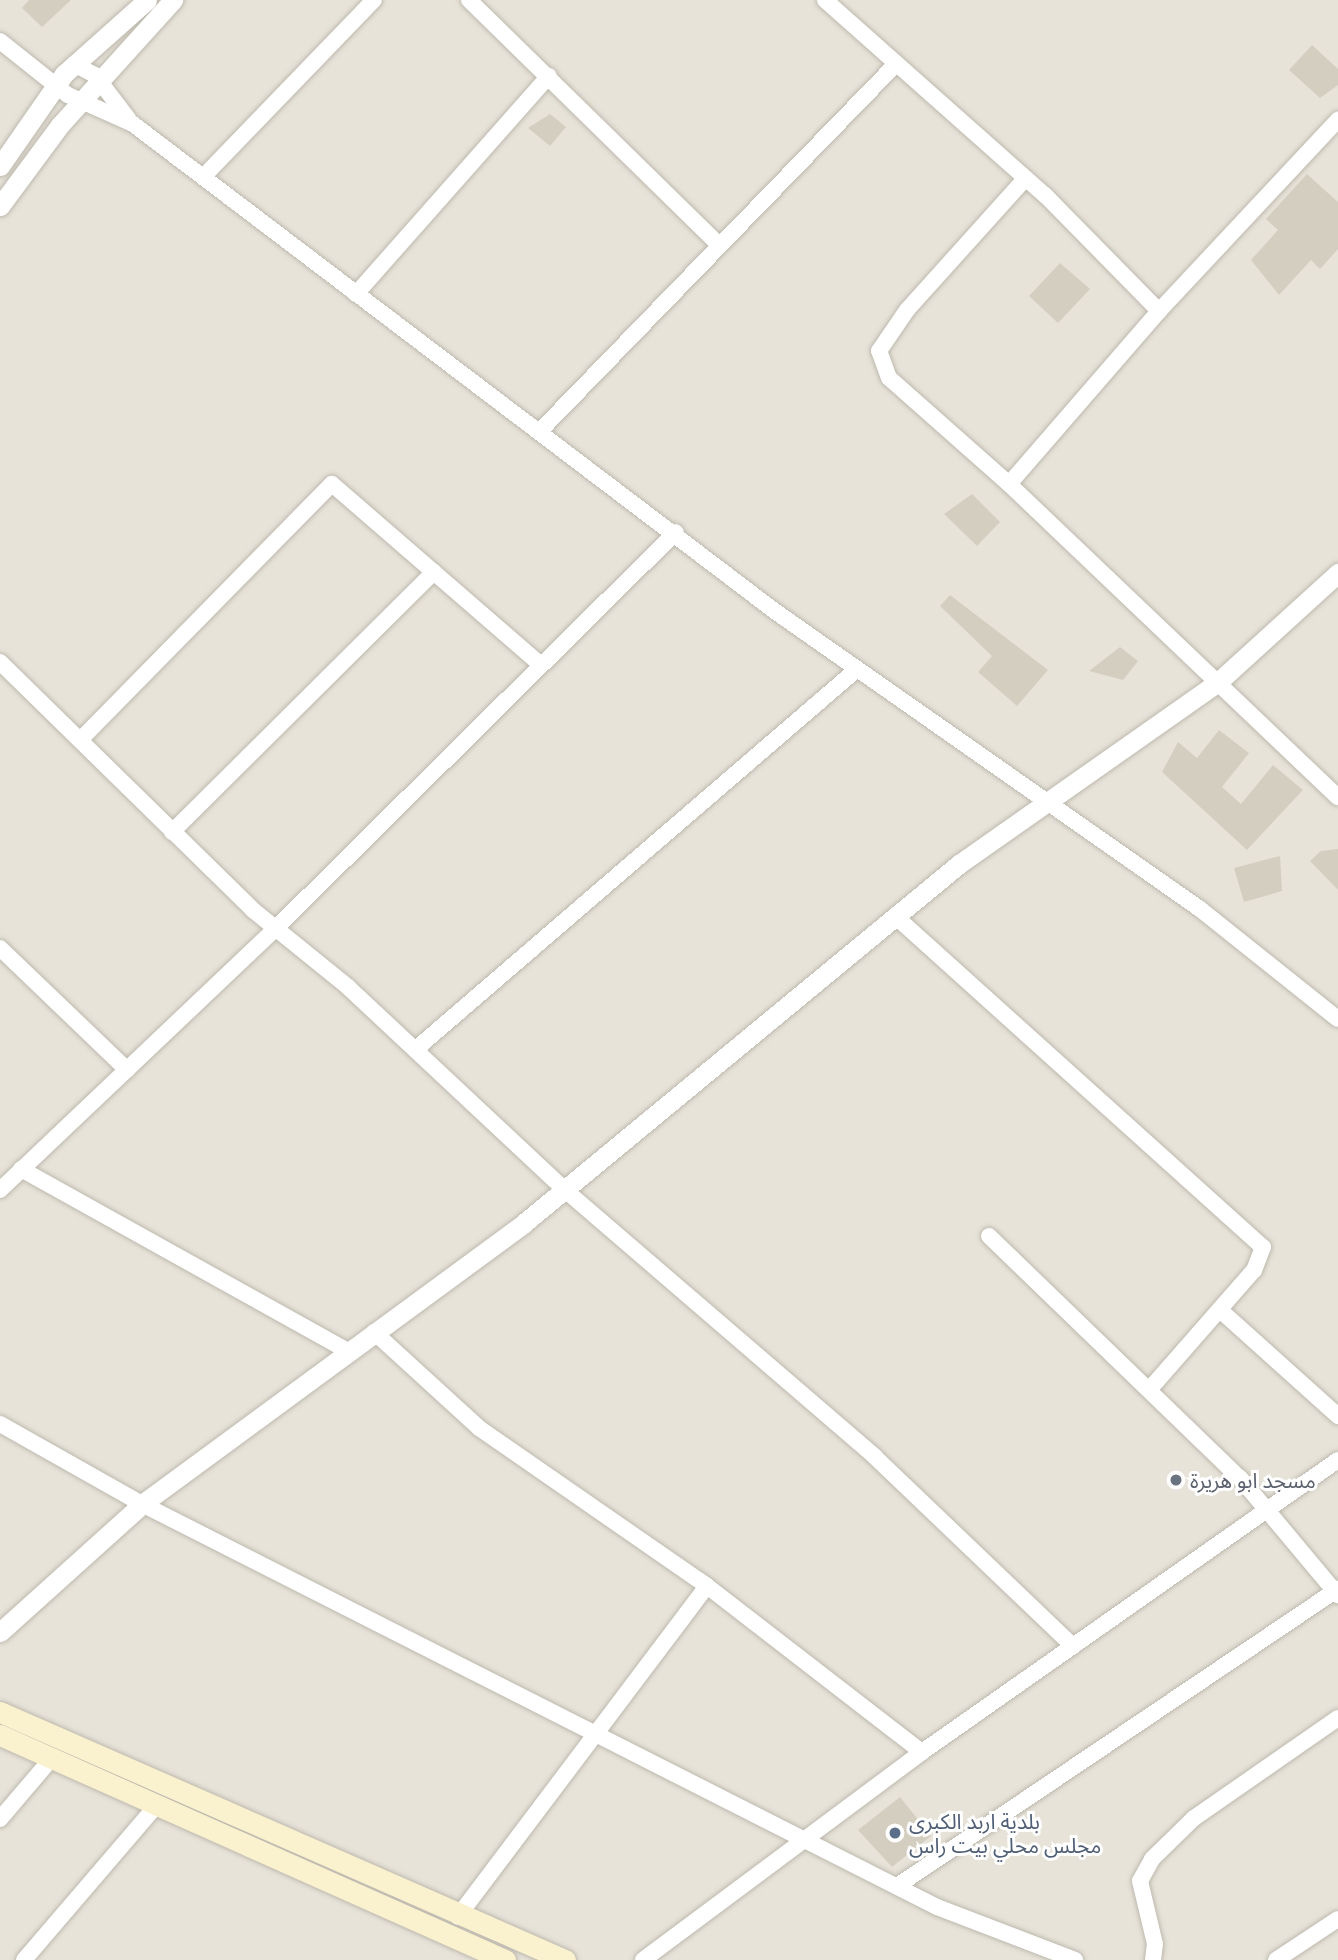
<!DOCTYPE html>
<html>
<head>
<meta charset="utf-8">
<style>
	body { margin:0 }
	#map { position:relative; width:1338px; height:1960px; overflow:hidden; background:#f4f1eb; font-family:"IBM Plex Sans","Noto Sans Arabic",sans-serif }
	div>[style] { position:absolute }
	.residential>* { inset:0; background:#e7e3d9 }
	.building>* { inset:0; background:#d4cec1 }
	.roads { filter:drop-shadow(0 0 2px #beb9ae) drop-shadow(0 0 2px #beb9ae) }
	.minor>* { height:16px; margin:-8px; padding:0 8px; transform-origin:8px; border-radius:8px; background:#fff }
	.tertiary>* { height:19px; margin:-9.5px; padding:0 9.5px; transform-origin:9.5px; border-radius:9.5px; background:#fff }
	.secondary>* { height:21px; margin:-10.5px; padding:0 10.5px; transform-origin:10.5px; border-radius:10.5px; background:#faf1cf }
	.dots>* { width:19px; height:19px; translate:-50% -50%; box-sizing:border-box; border:4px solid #fff; border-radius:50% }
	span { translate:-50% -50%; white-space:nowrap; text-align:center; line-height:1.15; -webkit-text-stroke:6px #fff; paint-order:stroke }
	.worship-label { font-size:21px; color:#5b616d }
	.left { translate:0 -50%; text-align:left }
	.service-label { font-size:21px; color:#4e5e75 }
</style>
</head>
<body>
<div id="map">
	<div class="residential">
		<div style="clip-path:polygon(0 0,1338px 0,1338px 1960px,0 1960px)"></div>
	</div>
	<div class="building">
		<div style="clip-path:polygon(29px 0,71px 0,42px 27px,22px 8px)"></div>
		<div style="clip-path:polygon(1312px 45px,1338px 69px,1338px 85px,1320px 98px,1289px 70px)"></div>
		<div style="clip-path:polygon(550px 114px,566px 127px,550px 146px,528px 128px)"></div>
		<div style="clip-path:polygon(1307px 174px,1338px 202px,1338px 249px,1320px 269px,1311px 260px,1279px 295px,1251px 260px,1278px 230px,1266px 219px)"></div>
		<div style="clip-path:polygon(1060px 263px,1090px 289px,1058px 323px,1029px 296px)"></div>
		<div style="clip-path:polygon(972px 494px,1000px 522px,977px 546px,944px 514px)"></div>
		<div style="clip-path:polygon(950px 595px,1048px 670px,1017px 706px,978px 672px,992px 656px,940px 606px)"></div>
		<div style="clip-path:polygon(1120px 647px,1138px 661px,1123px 680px,1089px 671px)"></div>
		<div style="clip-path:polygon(1219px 730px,1249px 753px,1222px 787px,1241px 804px,1273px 765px,1303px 790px,1247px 850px,1162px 772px,1178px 742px,1197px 758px)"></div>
		<div style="clip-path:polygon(1338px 849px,1338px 890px,1310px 861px,1321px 851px)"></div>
		<div style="clip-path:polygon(1280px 856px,1282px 891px,1244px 902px,1234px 868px)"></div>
		<div style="clip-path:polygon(900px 1797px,931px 1836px,892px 1867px,858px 1830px)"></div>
	</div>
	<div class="roads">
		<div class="minor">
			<div style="left:469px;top:0;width:351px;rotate:44.4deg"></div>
			<div style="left:825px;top:0;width:294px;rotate:41.6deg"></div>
			<div style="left:1045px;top:195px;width:163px;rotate:45.5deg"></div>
			<div style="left:1159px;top:311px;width:229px;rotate:130.9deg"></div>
			<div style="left:1009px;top:484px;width:454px;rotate:43.6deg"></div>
			<div style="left:0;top:41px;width:87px;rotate:38.5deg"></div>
			<div style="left:68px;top:95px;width:71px;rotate:24deg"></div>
			<div style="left:133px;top:124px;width:807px;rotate:37.2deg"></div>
			<div style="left:776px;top:612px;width:518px;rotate:35.01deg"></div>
			<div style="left:1200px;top:909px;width:176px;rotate:38.6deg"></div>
			<div style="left:74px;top:64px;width:24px;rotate:28deg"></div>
			<div style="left:95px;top:75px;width:56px;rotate:52.9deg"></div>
			<div style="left:203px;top:177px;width:246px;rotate:-46deg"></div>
			<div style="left:356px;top:294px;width:291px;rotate:-48.5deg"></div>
			<div style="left:1159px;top:311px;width:262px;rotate:-46.9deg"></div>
			<div style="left:539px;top:432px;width:513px;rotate:-45.87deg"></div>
			<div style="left:1009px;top:484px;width:160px;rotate:-138.5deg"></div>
			<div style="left:889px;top:378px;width:29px;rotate:-110deg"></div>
			<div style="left:879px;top:351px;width:50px;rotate:-55.7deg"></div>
			<div style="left:907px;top:310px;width:176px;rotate:-48deg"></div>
			<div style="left:0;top:662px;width:354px;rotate:44.4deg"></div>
			<div style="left:253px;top:910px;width:122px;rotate:39deg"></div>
			<div style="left:348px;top:987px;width:297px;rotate:43.1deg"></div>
			<div style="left:565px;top:1190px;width:409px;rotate:40.7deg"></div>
			<div style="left:875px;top:1457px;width:274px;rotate:43.7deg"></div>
			<div style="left:82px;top:738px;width:356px;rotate:-45.5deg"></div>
			<div style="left:332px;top:484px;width:275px;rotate:40.9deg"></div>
			<div style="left:172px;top:832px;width:369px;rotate:-44.8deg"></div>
			<div style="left:895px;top:916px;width:495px;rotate:42deg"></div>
			<div style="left:1263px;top:1247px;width:25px;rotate:111deg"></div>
			<div style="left:1254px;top:1270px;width:159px;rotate:131.2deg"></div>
			<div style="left:0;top:948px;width:176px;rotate:43.8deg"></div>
			<div style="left:417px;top:1048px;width:579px;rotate:-40.73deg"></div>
			<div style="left:21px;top:1169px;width:374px;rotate:29.1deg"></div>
			<div style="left:0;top:1190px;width:379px;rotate:-43.5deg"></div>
			<div style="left:275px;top:929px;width:564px;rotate:-44.71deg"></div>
			<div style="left:989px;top:1236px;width:349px;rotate:44deg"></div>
			<div style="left:1240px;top:1478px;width:153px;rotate:50.1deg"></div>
			<div style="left:1220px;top:1310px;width:159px;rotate:41.9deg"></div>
			<div style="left:374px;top:1332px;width:142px;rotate:42.4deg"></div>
			<div style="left:479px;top:1428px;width:277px;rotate:34.7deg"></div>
			<div style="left:707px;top:1586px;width:414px;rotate:127deg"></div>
			<div style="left:0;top:1424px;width:163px;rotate:29.4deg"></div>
			<div style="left:142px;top:1504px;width:891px;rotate:26.88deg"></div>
			<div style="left:937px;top:1907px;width:148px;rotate:21deg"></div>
			<div style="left:707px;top:1586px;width:272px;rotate:37.7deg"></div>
			<div style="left:0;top:1819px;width:80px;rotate:-49.6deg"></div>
			<div style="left:897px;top:1886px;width:532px;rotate:-33.96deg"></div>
			<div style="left:24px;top:1960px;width:204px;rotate:-49.4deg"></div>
			<div style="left:643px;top:1960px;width:348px;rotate:-36.7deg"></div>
			<div style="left:922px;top:1752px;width:508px;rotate:-35.07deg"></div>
			<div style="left:1153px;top:1960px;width:16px;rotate:-83deg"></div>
			<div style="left:1155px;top:1944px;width:65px;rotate:-103.4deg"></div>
			<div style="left:1140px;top:1881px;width:25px;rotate:-61deg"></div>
			<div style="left:1152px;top:1859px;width:59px;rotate:-44.3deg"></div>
			<div style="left:1194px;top:1818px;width:175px;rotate:-34.8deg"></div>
			<div style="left:1276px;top:1960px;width:74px;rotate:-33.5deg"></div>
		</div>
		<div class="tertiary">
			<div style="left:0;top:166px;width:112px;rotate:-55.2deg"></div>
			<div style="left:64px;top:74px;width:111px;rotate:-41.7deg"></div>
			<div style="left:0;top:206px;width:101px;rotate:-53.5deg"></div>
			<div style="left:60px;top:125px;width:169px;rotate:-47.9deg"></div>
			<div style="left:0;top:1632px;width:191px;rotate:-42deg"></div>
			<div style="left:142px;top:1504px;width:474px;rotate:-36.3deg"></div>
			<div style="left:524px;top:1223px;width:564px;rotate:-39.53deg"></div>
			<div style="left:959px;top:864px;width:315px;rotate:-35.1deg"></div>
			<div style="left:1217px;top:683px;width:164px;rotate:-42.3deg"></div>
		</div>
		<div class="secondary">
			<div style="left:0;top:1712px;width:617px;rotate:23.7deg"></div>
			<div style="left:0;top:1735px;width:553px;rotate:24.02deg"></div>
		</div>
	</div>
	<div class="dots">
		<div style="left:1176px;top:1480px;background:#6b7280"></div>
		<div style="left:895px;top:1833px;background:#5c6f8a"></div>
	</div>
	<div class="worship-label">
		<span class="left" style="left:1190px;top:1480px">مسجد ابو هريرة</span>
	</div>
	<div class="service-label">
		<span class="left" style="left:909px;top:1833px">بلدية اربد الكبرى<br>مجلس محلي بيت راس</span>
	</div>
</div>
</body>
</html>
